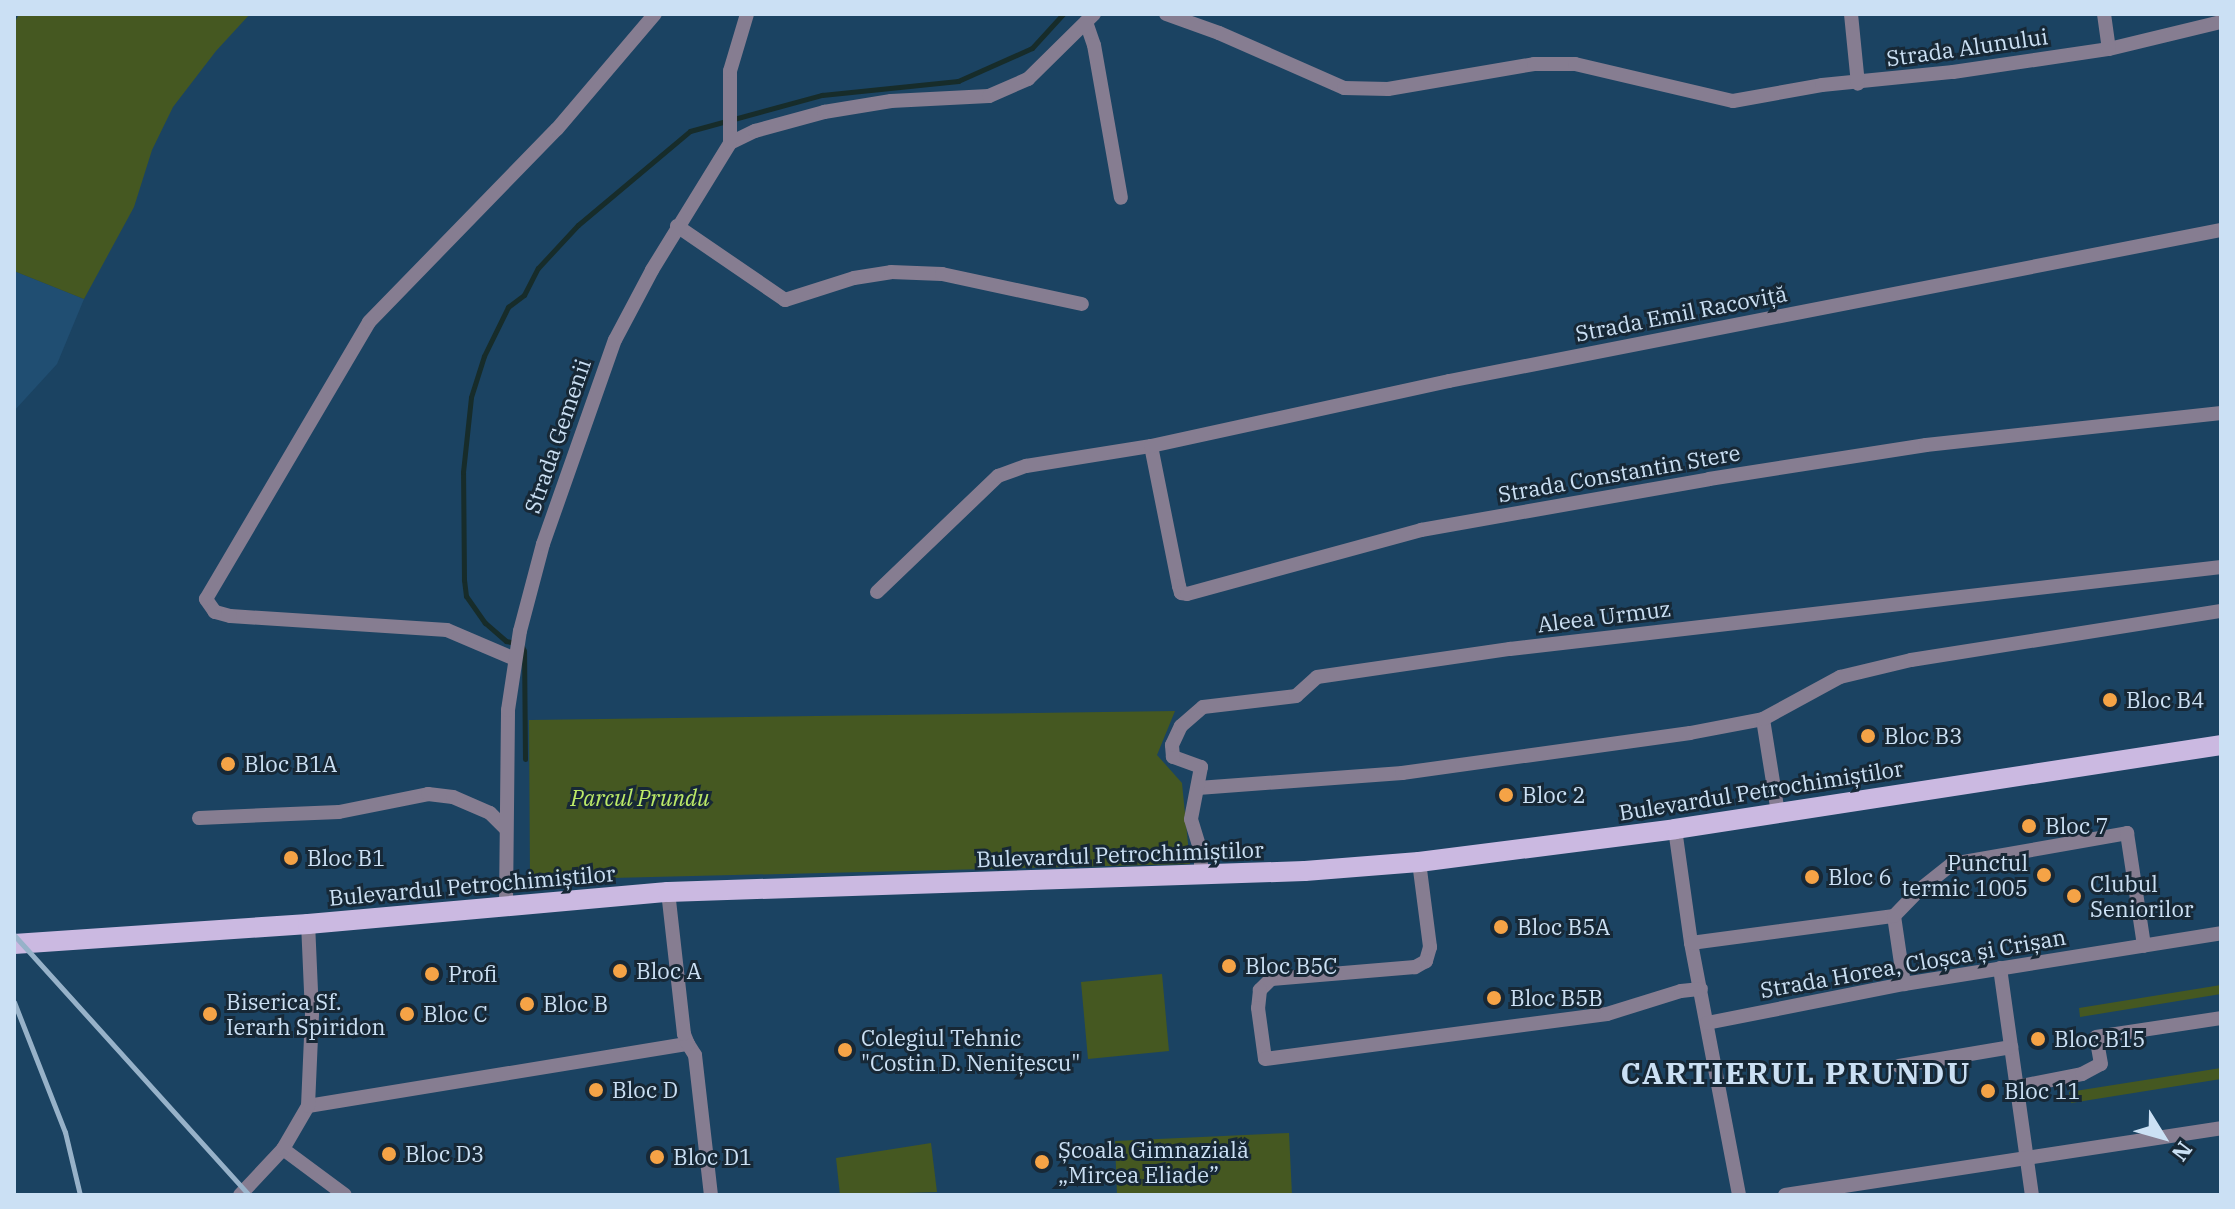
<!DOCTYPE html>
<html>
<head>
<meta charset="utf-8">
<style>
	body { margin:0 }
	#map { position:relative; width:2235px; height:1209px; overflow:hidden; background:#1b4362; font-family:"IBM Plex Serif",serif }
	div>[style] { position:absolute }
	.built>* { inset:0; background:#204e72 }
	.green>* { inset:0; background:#455821 }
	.stream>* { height:5px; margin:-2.5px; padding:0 2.5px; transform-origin:2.5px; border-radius:2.5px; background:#172c2a }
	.minor>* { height:14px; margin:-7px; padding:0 7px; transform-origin:7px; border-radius:7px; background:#867d91 }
	.primary>* { height:20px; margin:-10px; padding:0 10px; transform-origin:10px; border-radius:10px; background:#cbb9e1 }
	.rail>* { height:5px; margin:-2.5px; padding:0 2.5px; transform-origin:2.5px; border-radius:2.5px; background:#97b2c9 }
	.dots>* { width:22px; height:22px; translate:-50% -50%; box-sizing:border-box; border:4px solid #172836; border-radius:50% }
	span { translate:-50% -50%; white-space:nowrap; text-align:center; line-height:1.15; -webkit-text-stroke:6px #172836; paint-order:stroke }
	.street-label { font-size:22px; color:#cbe0f4 }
	.poi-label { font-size:22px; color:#cbe0f4 }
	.left { translate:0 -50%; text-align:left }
	.right { translate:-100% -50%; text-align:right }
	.park-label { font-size:22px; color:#bdeb68; font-style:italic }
	.district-label { font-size:30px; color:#cbe0f4; font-weight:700; letter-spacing:2px }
	.frame { position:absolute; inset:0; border:16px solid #cbe0f4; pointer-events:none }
	.north { position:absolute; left:2123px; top:1097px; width:80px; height:80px; -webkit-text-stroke:6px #172836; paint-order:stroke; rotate:127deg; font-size:22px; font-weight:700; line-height:32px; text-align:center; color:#cbe0f4 }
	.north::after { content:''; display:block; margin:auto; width:28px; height:36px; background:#cbe0f4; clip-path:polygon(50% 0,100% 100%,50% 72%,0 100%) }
</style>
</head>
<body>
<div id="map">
	<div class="built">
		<div style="clip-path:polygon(14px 271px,84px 299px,57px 364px,14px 411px)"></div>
	</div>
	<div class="green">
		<div style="clip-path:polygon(19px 14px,250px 14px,216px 51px,173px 107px,152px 150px,134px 207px,84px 299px,14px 271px,14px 24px)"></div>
		<div style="clip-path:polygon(1175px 711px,1157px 755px,1182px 783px,1190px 864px,530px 880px,529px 720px)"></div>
		<div style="clip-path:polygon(1162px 974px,1169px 1051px,1088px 1059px,1081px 982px)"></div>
		<div style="clip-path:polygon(2221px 985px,2221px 994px,2080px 1017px,2079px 1008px)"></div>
		<div style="clip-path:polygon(2221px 1068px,2221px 1079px,2071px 1103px,2069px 1092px)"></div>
		<div style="clip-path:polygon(1289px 1133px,1292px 1195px,1117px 1195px,1115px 1141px)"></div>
		<div style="clip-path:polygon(931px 1143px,937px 1192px,840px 1195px,836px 1158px)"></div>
	</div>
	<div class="stream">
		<div style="left:525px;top:759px;width:108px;rotate:-90.5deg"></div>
		<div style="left:524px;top:651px;width:8px;rotate:-113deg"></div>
		<div style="left:521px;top:644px;width:15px;rotate:-169deg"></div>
		<div style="left:506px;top:641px;width:28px;rotate:-139deg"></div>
		<div style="left:485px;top:623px;width:33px;rotate:-125deg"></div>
		<div style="left:466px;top:596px;width:16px;rotate:-97deg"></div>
		<div style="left:464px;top:580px;width:108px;rotate:-90.5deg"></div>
		<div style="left:463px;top:472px;width:75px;rotate:-83.9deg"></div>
		<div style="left:471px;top:397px;width:43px;rotate:-72.4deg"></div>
		<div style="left:484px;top:356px;width:55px;rotate:-63.9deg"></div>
		<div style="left:508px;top:307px;width:20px;rotate:-37deg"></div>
		<div style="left:524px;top:295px;width:30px;rotate:-63deg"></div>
		<div style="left:538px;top:268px;width:59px;rotate:-47.1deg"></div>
		<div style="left:578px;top:225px;width:146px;rotate:-40deg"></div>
		<div style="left:690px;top:131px;width:137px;rotate:-15.3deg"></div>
		<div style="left:822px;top:95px;width:137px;rotate:-5.9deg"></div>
		<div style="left:958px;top:81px;width:81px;rotate:-24deg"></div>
		<div style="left:1032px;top:48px;width:46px;rotate:-47.6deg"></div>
	</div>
	<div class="minor">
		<div style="left:1166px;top:14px;width:56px;rotate:19.7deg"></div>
		<div style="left:1219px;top:33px;width:137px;rotate:23.7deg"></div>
		<div style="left:1344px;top:88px;width:44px;rotate:1.3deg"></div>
		<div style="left:1388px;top:89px;width:148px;rotate:-9.7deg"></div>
		<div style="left:1534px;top:64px;width:41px"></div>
		<div style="left:1575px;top:64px;width:162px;rotate:13.2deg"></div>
		<div style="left:1733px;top:101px;width:90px;rotate:-10.2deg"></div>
		<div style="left:1822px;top:85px;width:132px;rotate:-5.7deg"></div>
		<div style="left:1953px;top:72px;width:158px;rotate:-8.4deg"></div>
		<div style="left:2109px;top:49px;width:115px;rotate:-13.6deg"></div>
		<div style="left:1851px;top:14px;width:70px;rotate:84.3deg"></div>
		<div style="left:2104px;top:14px;width:35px;rotate:82deg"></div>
		<div style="left:1086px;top:22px;width:24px;rotate:71deg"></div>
		<div style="left:1094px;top:45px;width:155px;rotate:80deg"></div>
		<div style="left:730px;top:143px;width:28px;rotate:-26deg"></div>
		<div style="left:755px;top:131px;width:72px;rotate:-15.4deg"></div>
		<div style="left:824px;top:112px;width:68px;rotate:-9.3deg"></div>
		<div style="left:891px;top:101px;width:98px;rotate:-2.9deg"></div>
		<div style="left:989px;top:96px;width:43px;rotate:-23.6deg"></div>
		<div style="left:1028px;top:79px;width:93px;rotate:-44.6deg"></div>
		<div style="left:677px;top:226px;width:131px;rotate:34.4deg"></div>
		<div style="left:785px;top:300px;width:72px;rotate:-17.7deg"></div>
		<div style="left:854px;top:278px;width:37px;rotate:-9deg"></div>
		<div style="left:891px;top:272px;width:51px;rotate:2.2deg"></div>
		<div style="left:942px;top:274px;width:143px;rotate:12.1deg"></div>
		<div style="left:1151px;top:446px;width:143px;rotate:78.7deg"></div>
		<div style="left:1179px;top:586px;width:7px;rotate:74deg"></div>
		<div style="left:1181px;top:593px;width:6px;rotate:9deg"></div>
		<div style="left:1187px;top:594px;width:243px;rotate:-15.3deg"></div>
		<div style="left:1421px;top:530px;width:292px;rotate:-10deg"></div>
		<div style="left:1709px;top:479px;width:220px;rotate:-8.9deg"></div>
		<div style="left:1926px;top:445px;width:297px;rotate:-6.2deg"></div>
		<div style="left:877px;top:592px;width:168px;rotate:-43.8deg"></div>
		<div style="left:998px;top:476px;width:30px;rotate:-20deg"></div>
		<div style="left:1026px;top:466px;width:127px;rotate:-9.1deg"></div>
		<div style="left:1151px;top:446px;width:305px;rotate:-12.3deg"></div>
		<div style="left:1449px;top:381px;width:787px;rotate:-11.07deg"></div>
		<div style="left:515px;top:659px;width:74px;rotate:-156.9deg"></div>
		<div style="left:447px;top:630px;width:217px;rotate:-176.3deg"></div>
		<div style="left:230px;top:616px;width:16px;rotate:-165deg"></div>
		<div style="left:215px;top:612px;width:16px;rotate:-125deg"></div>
		<div style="left:206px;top:599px;width:321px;rotate:-59.5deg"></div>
		<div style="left:369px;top:322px;width:269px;rotate:-45.8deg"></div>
		<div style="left:557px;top:129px;width:151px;rotate:-49.6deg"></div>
		<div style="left:1198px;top:788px;width:205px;rotate:-4.2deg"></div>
		<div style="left:1402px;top:773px;width:291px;rotate:-7.9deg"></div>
		<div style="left:1690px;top:733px;width:74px;rotate:-10.9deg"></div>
		<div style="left:1778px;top:813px;width:95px;rotate:-99.1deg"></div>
		<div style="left:1763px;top:719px;width:88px;rotate:-28.6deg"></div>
		<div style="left:1840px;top:677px;width:73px;rotate:-13.5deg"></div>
		<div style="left:1911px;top:660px;width:314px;rotate:-9deg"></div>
		<div style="left:199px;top:818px;width:140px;rotate:-2.5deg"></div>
		<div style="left:339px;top:812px;width:91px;rotate:-11.4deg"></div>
		<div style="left:428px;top:794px;width:25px;rotate:7deg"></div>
		<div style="left:453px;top:797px;width:40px;rotate:23.4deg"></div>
		<div style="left:490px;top:813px;width:21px;rotate:45deg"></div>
		<div style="left:1675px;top:829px;width:115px;rotate:82deg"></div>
		<div style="left:1691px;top:943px;width:257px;rotate:79.2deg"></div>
		<div style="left:1419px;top:862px;width:86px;rotate:82.6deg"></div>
		<div style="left:1430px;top:947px;width:15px;rotate:106deg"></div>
		<div style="left:1426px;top:961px;width:13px;rotate:151deg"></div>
		<div style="left:1415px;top:967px;width:144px;rotate:175.2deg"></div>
		<div style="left:1271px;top:979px;width:16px;rotate:135deg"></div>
		<div style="left:1260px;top:990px;width:18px;rotate:96deg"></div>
		<div style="left:1258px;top:1008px;width:51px;rotate:82.2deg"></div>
		<div style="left:1265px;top:1059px;width:345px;rotate:-7.5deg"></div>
		<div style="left:1607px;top:1014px;width:77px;rotate:-17.3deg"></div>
		<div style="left:1681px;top:991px;width:20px;rotate:-6deg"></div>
		<div style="left:1201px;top:875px;width:23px;rotate:-90deg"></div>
		<div style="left:1201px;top:852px;width:34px;rotate:-107deg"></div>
		<div style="left:1191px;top:819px;width:53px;rotate:-79.1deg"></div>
		<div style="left:1201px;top:767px;width:30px;rotate:-160deg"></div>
		<div style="left:1173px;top:757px;width:12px;rotate:-95deg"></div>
		<div style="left:1172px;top:745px;width:21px;rotate:-65deg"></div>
		<div style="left:1181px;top:726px;width:29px;rotate:-41deg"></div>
		<div style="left:1203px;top:707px;width:94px;rotate:-6.7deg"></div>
		<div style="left:1296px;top:696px;width:28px;rotate:-42deg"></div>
		<div style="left:1317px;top:677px;width:195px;rotate:-8.3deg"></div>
		<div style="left:1510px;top:649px;width:716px;rotate:-6.58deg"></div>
		<div style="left:506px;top:904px;width:194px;rotate:-89.4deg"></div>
		<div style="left:508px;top:710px;width:80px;rotate:-81.4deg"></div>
		<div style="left:520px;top:631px;width:90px;rotate:-75.2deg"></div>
		<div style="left:543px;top:544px;width:216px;rotate:-70.6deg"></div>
		<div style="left:615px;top:340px;width:79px;rotate:-62.1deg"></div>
		<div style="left:652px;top:270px;width:149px;rotate:-58.4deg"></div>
		<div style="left:730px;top:143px;width:72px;rotate:-90deg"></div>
		<div style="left:730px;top:71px;width:59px;rotate:-73.4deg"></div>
		<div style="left:1894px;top:916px;width:69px;rotate:81.6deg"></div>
		<div style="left:1691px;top:943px;width:205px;rotate:-7.6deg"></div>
		<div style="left:1894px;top:916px;width:35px;rotate:-46deg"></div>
		<div style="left:1918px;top:891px;width:43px;rotate:-38.5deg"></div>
		<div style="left:1952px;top:864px;width:178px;rotate:-10deg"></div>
		<div style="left:2127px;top:833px;width:114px;rotate:81.4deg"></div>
		<div style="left:2000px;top:968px;width:229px;rotate:82deg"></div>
		<div style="left:1707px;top:1023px;width:201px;rotate:-11.2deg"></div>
		<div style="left:1904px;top:984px;width:321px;rotate:-9.1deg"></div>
		<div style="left:688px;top:1044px;width:13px;rotate:58deg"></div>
		<div style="left:695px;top:1055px;width:141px;rotate:83.5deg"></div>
		<div style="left:1899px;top:1066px;width:114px;rotate:-9.6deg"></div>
		<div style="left:2016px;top:1087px;width:67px;rotate:-11.1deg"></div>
		<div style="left:2082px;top:1074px;width:21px;rotate:-28deg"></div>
		<div style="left:2101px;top:1064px;width:27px;rotate:-100deg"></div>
		<div style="left:2096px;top:1037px;width:126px;rotate:-8.6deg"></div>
		<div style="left:308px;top:1106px;width:385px;rotate:-9.3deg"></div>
		<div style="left:688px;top:1044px;width:11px;rotate:-112deg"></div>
		<div style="left:684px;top:1034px;width:143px;rotate:-96.4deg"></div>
		<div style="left:283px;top:1149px;width:77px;rotate:36.6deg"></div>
		<div style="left:240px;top:1195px;width:63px;rotate:-46.9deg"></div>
		<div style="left:283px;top:1149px;width:50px;rotate:-59.8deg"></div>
		<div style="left:308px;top:1106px;width:92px;rotate:-87.5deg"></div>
		<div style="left:312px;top:1014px;width:90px;rotate:-92.5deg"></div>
		<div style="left:1785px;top:1195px;width:441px;rotate:-8.7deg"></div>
	</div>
	<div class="primary">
		<div style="left:14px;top:944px;width:295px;rotate:-3.9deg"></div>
		<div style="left:308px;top:924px;width:361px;rotate:-5.1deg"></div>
		<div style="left:668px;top:892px;width:637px;rotate:-1.89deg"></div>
		<div style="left:1305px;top:871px;width:114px;rotate:-4.5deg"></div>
		<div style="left:1419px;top:862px;width:258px;rotate:-7.3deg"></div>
		<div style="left:1675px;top:829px;width:552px;rotate:-8.75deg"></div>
	</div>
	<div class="rail">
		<div style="left:14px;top:935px;width:350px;rotate:47.9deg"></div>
		<div style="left:14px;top:1002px;width:140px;rotate:68.6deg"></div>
		<div style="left:65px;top:1132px;width:65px;rotate:76.6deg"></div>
	</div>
	<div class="dots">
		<div style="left:2110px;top:700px;background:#f5a346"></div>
		<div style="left:1868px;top:736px;background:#f5a346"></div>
		<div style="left:228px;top:764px;background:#f5a346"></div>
		<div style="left:1506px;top:795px;background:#f5a346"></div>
		<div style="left:2029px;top:826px;background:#f5a346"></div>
		<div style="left:291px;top:858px;background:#f5a346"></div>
		<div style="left:2044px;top:875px;background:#f5a346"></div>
		<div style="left:1812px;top:877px;background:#f5a346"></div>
		<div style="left:2074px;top:896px;background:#f5a346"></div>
		<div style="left:1501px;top:927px;background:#f5a346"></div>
		<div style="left:1229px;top:966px;background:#f5a346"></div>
		<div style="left:620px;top:971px;background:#f5a346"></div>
		<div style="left:432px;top:974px;background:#f5a346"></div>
		<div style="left:1494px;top:998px;background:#f5a346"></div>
		<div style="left:527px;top:1004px;background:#f5a346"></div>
		<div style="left:210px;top:1014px;background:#f5a346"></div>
		<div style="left:407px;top:1014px;background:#f5a346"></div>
		<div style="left:2038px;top:1039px;background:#f5a346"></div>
		<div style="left:845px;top:1050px;background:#f5a346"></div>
		<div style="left:596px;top:1090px;background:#f5a346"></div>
		<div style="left:1988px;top:1091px;background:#f5a346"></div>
		<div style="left:389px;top:1154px;background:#f5a346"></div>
		<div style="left:657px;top:1157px;background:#f5a346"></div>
		<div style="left:1042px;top:1162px;background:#f5a346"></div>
	</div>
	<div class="street-label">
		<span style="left:1967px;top:47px;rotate:-8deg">Strada Alunului</span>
		<span style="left:1681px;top:313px;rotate:-11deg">Strada Emil Racoviță</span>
		<span style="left:557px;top:436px;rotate:-71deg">Strada Gemenii</span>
		<span style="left:1619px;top:473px;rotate:-10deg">Strada Constantin Stere</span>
		<span style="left:1604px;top:616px;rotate:-7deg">Aleea Urmuz</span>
		<span style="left:1761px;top:790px;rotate:-9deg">Bulevardul Petrochimiștilor</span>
		<span style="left:1120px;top:854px;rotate:-2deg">Bulevardul Petrochimiștilor</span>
		<span style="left:472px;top:885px;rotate:-5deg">Bulevardul Petrochimiștilor</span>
		<span style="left:1913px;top:963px;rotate:-10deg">Strada Horea, Cloșca și Crișan</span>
	</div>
	<div class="poi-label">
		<span class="left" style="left:2126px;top:700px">Bloc B4</span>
		<span class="left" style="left:1884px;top:736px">Bloc B3</span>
		<span class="left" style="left:244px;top:764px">Bloc B1A</span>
		<span class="left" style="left:1522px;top:795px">Bloc 2</span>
		<span class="left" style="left:2045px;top:826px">Bloc 7</span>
		<span class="left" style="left:307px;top:858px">Bloc B1</span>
		<span class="right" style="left:2028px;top:875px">Punctul<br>termic 1005</span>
		<span class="left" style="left:1828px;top:877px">Bloc 6</span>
		<span class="left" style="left:2090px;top:896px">Clubul<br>Seniorilor</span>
		<span class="left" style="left:1517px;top:927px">Bloc B5A</span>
		<span class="left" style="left:1245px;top:966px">Bloc B5C</span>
		<span class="left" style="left:636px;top:971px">Bloc A</span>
		<span class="left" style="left:448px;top:974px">Profi</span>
		<span class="left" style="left:1510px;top:998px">Bloc B5B</span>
		<span class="left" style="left:226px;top:1014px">Biserica Sf.<br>Ierarh Spiridon</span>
		<span class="left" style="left:543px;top:1004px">Bloc B</span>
		<span class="left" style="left:423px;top:1014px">Bloc C</span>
		<span class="left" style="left:861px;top:1050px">Colegiul Tehnic<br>"Costin D. Nenițescu"</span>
		<span class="left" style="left:2054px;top:1039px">Bloc B15</span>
		<span class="left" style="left:612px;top:1090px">Bloc D</span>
		<span class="left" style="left:2004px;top:1091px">Bloc 11</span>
		<span class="left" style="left:1058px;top:1162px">Școala Gimnazială<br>„Mircea Eliade”</span>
		<span class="left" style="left:405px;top:1154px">Bloc D3</span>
		<span class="left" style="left:673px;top:1157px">Bloc D1</span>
	</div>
	<div class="park-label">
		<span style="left:640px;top:798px">Parcul Prundu</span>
	</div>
	<div class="district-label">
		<span style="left:1796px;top:1073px">CARTIERUL PRUNDU</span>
	</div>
	<div class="frame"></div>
	<div class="north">N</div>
</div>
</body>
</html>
